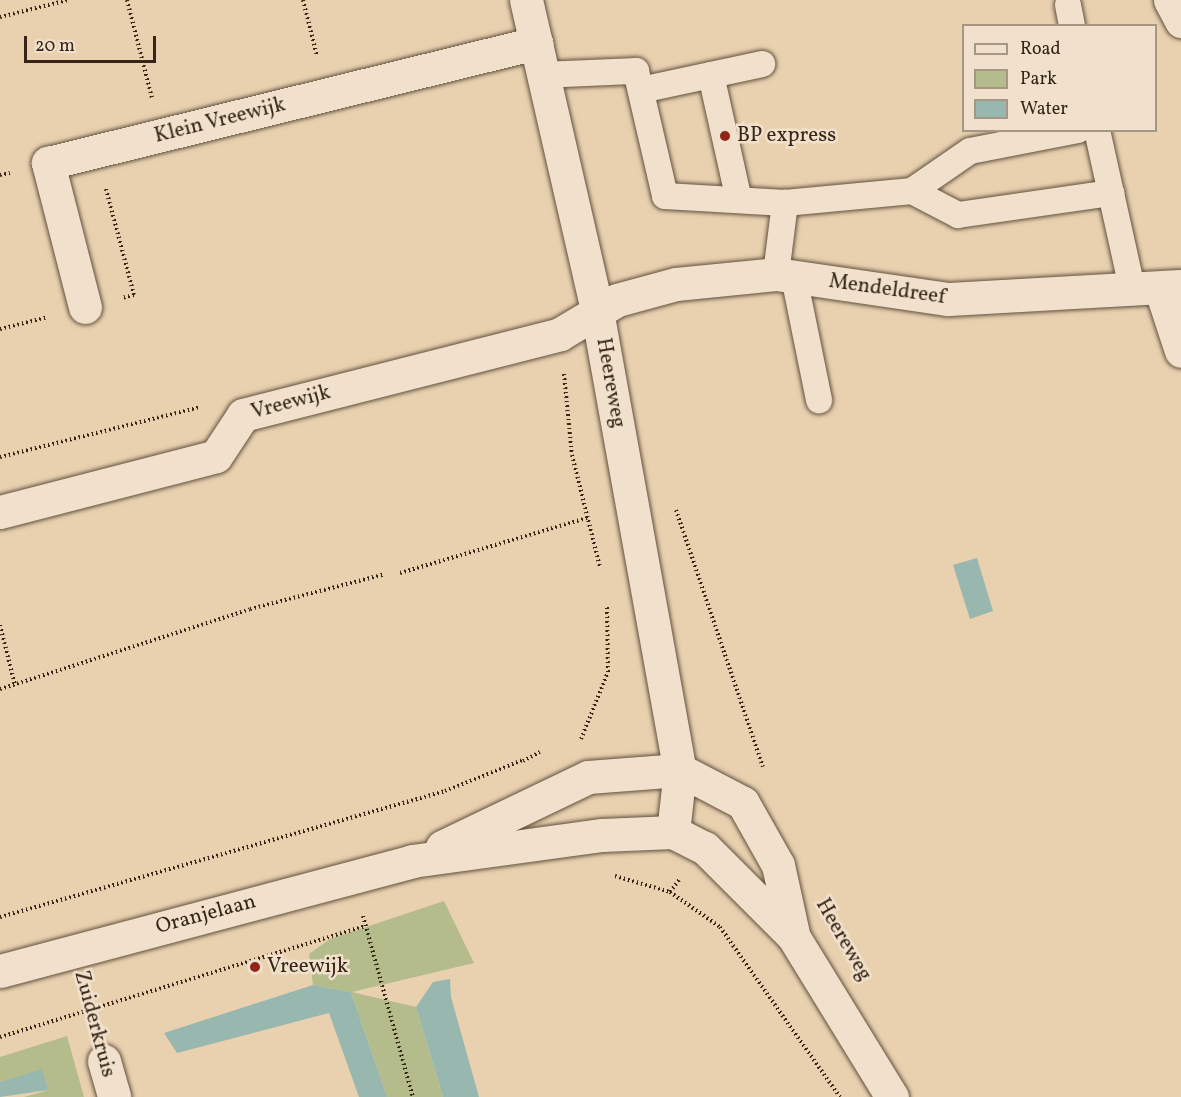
<!DOCTYPE html>
<html>
<head>
<meta charset="utf-8">
<style>
	body { margin:0 }
	#map { position:relative; width:1181px; height:1097px; overflow:hidden; background:#e9d1b0; font-family:Vollkorn,serif }
	div>[style] { position:absolute }
	.green>* { inset:0; background:#b5bc8c }
	.water>* { inset:0; background:#97b7af }
	.path>* { height:4px; margin-top:-2px; transform-origin:0; background:repeating-linear-gradient(90deg,#352617 0 1.5px,transparent 0 4.5px) }
	.roads { filter:drop-shadow(0 0 2px #62513d) drop-shadow(0 0 2px #62513d) }
	.lane>* { height:26px; margin:-13px; padding:0 13px; transform-origin:13px; border-radius:13px; background:#f1e1cc }
	.street>* { height:33px; margin:-16.5px; padding:0 16.5px; transform-origin:16.5px; border-radius:16.5px; background:#f1e1cc }
	.secondary>* { height:33px; margin:-16.5px; padding:0 16.5px; transform-origin:16.5px; border-radius:16.5px; background:#f1e1cc }
	.dots>* { width:16px; height:16px; translate:-50% -50%; box-sizing:border-box; border:3px solid #f1e1cc; border-radius:50% }
	span { translate:-50% -50%; white-space:nowrap; text-align:center; line-height:1.15; -webkit-text-stroke:5px #f1e1cc; paint-order:stroke }
	.street-label { font-size:21px; color:#352617 }
	.poi-label { font-size:21px; color:#352617 }
	.left { translate:0 -50%; text-align:left }
	.legend { position:absolute; left:962px; top:24px; width:195px; height:108px; box-sizing:border-box; background:#f1e1cc; border:2px solid #a69684; margin:0; padding:8px 10px; list-style:none; font-size:18px; color:#352617 }
	.legend li { display:flex; align-items:center; gap:12px; height:30px }
	.legend b { width:30px; border:2px solid #a69684 }
	.scale { position:absolute; left:24px; top:36px; width:132px; height:27px; box-sizing:border-box; border:3px solid #352617; border-top:0; padding-left:8px; font-size:18px; line-height:21px; white-space:nowrap; color:#352617; -webkit-text-stroke:4px #f1e1cc; paint-order:stroke }
</style>
</head>
<body>
<div id="map">
	<div class="green">
		<div style="clip-path:polygon(444px 901px,474px 963px,352px 992px,416px 1007px,443px 1097px,387px 1097px,351px 992px,313px 985px,309px 954px,330px 939px)"></div>
		<div style="clip-path:polygon(67px 1036px,84px 1097px,24px 1097px,48px 1090px,42px 1070px,0 1082px,0 1057px)"></div>
	</div>
	<div class="water">
		<div style="clip-path:polygon(977px 558px,993px 611px,970px 619px,953px 565px)"></div>
		<div style="clip-path:polygon(450px 979px,451px 997px,479px 1097px,443px 1097px,416px 1007px,433px 982px)"></div>
		<div style="clip-path:polygon(313px 985px,351px 992px,387px 1097px,359px 1097px,329px 1013px,177px 1053px,164px 1033px)"></div>
		<div style="clip-path:polygon(42px 1069px,48px 1090px,0 1097px,0 1082px)"></div>
	</div>
	<div class="path">
		<div style="left:127px;top:0;width:101px;rotate:75.7deg"></div>
		<div style="left:303px;top:0;width:58px;rotate:76deg"></div>
		<div style="left:0;top:17px;width:70px;rotate:-14deg"></div>
		<div style="left:0;top:175px;width:10px;rotate:-11deg"></div>
		<div style="left:106px;top:189px;width:110px;rotate:75.2deg"></div>
		<div style="left:134px;top:295px;width:12px;rotate:166deg"></div>
		<div style="left:0;top:329px;width:49px;rotate:-14deg"></div>
		<div style="left:564px;top:374px;width:81px;rotate:84.4deg"></div>
		<div style="left:572px;top:455px;width:115px;rotate:76deg"></div>
		<div style="left:0;top:457px;width:206px;rotate:-14deg"></div>
		<div style="left:676px;top:510px;width:271px;rotate:71.3deg"></div>
		<div style="left:400px;top:573px;width:195px;rotate:-16.4deg"></div>
		<div style="left:0;top:625px;width:62px;rotate:76deg"></div>
		<div style="left:0;top:689px;width:262px;rotate:-17.7deg"></div>
		<div style="left:250px;top:609px;width:139px;rotate:-14.5deg"></div>
		<div style="left:581px;top:739px;width:72px;rotate:-68.1deg"></div>
		<div style="left:608px;top:672px;width:65px;rotate:-90.9deg"></div>
		<div style="left:523px;top:761px;width:19px;rotate:-28deg"></div>
		<div style="left:615px;top:876px;width:57px;rotate:16.2deg"></div>
		<div style="left:670px;top:892px;width:61px;rotate:35deg"></div>
		<div style="left:720px;top:927px;width:208px;rotate:54.8deg"></div>
		<div style="left:670px;top:892px;width:15px;rotate:-53deg"></div>
		<div style="left:363px;top:916px;width:188px;rotate:74.6deg"></div>
		<div style="left:0;top:917px;width:462px;rotate:-15.8deg"></div>
		<div style="left:445px;top:791px;width:84px;rotate:-21.7deg"></div>
		<div style="left:84px;top:989px;width:37px;rotate:74deg"></div>
		<div style="left:0;top:1037px;width:382px;rotate:-16.9deg"></div>
	</div>
	<div class="roads">
		<div class="lane">
			<div style="left:1068px;top:5px;width:21px;rotate:79deg"></div>
			<div style="left:543px;top:75px;width:93px;rotate:-2.5deg"></div>
			<div style="left:636px;top:71px;width:128px;rotate:76.9deg"></div>
			<div style="left:665px;top:196px;width:120px;rotate:3.3deg"></div>
			<div style="left:711px;top:75px;width:128px;rotate:77.4deg"></div>
			<div style="left:641px;top:90px;width:124px;rotate:-12.1deg"></div>
			<div style="left:1097px;top:130px;width:166px;rotate:77.5deg"></div>
			<div style="left:912px;top:191px;width:52px;rotate:27.6deg"></div>
			<div style="left:958px;top:215px;width:155px;rotate:-8.2deg"></div>
			<div style="left:776px;top:274px;width:72px;rotate:-82.8deg"></div>
			<div style="left:785px;top:203px;width:128px;rotate:-5.4deg"></div>
			<div style="left:912px;top:191px;width:70px;rotate:-34.6deg"></div>
			<div style="left:970px;top:151px;width:110px;rotate:-11deg"></div>
			<div style="left:794px;top:277px;width:126px;rotate:78.5deg"></div>
		</div>
		<div class="street">
			<div style="left:1170px;top:0;width:24px;rotate:62deg"></div>
			<div style="left:1161px;top:290px;width:64px;rotate:71.8deg"></div>
			<div style="left:85px;top:307px;width:149px;rotate:-104.4deg"></div>
			<div style="left:48px;top:163px;width:503px;rotate:-13.82deg"></div>
			<div style="left:0;top:512px;width:223px;rotate:-14.5deg"></div>
			<div style="left:216px;top:456px;width:49px;rotate:-56.6deg"></div>
			<div style="left:243px;top:415px;width:327px;rotate:-14.3deg"></div>
			<div style="left:560px;top:334px;width:66px;rotate:-30.8deg"></div>
			<div style="left:617px;top:300px;width:61px;rotate:-15.2deg"></div>
			<div style="left:676px;top:284px;width:100px;rotate:-5.7deg"></div>
			<div style="left:776px;top:274px;width:174px;rotate:8.3deg"></div>
			<div style="left:948px;top:299px;width:233px;rotate:-3.2deg"></div>
			<div style="left:104px;top:1061px;width:37px;rotate:74deg"></div>
		</div>
		<div class="secondary">
			<div style="left:526px;top:0;width:319px;rotate:77.1deg"></div>
			<div style="left:597px;top:311px;width:466px;rotate:79.8deg"></div>
			<div style="left:680px;top:770px;width:62px;rotate:96.4deg"></div>
			<div style="left:680px;top:770px;width:71px;rotate:27.6deg"></div>
			<div style="left:743px;top:803px;width:71px;rotate:60.6deg"></div>
			<div style="left:778px;top:865px;width:71px;rotate:77.7deg"></div>
			<div style="left:442px;top:847px;width:162px;rotate:-25.6deg"></div>
			<div style="left:588px;top:777px;width:92px;rotate:-4.4deg"></div>
			<div style="left:0;top:971px;width:426px;rotate:-14.9deg"></div>
			<div style="left:412px;top:861px;width:192px;rotate:-7.8deg"></div>
			<div style="left:602px;top:835px;width:71px;rotate:-2.4deg"></div>
			<div style="left:673px;top:832px;width:36px;rotate:27deg"></div>
			<div style="left:705px;top:848px;width:124px;rotate:45deg"></div>
			<div style="left:793px;top:936px;width:189px;rotate:58.4deg"></div>
		</div>
	</div>
	<div class="dots">
		<div style="left:725px;top:136px;background:#8f2418"></div>
		<div style="left:255px;top:967px;background:#8f2418"></div>
	</div>
	<div class="street-label">
		<span style="left:220px;top:121px;rotate:-14deg">Klein Vreewijk</span>
		<span style="left:887px;top:290px;rotate:8deg">Mendeldreef</span>
		<span style="left:610px;top:383px;rotate:80deg">Heereweg</span>
		<span style="left:291px;top:403px;rotate:-15deg">Vreewijk</span>
		<span style="left:206px;top:915px;rotate:-15deg">Oranjelaan</span>
		<span style="left:843px;top:940px;rotate:60deg">Heereweg</span>
		<span style="left:94px;top:1024px;rotate:75deg">Zuiderkruis</span>
	</div>
	<div class="poi-label">
		<span class="left" style="left:737px;top:136px">BP express</span>
		<span class="left" style="left:267px;top:967px">Vreewijk</span>
	</div>
	<ul class="legend">
	<li><b style="height:8px;background:#f1e1cc"></b>Road</li>
	<li><b style="height:16px;background:#b5bc8c"></b>Park</li>
	<li><b style="height:16px;background:#97b7af"></b>Water</li>
	</ul>
	<div class="scale">20 m</div>
</div>
</body>
</html>
